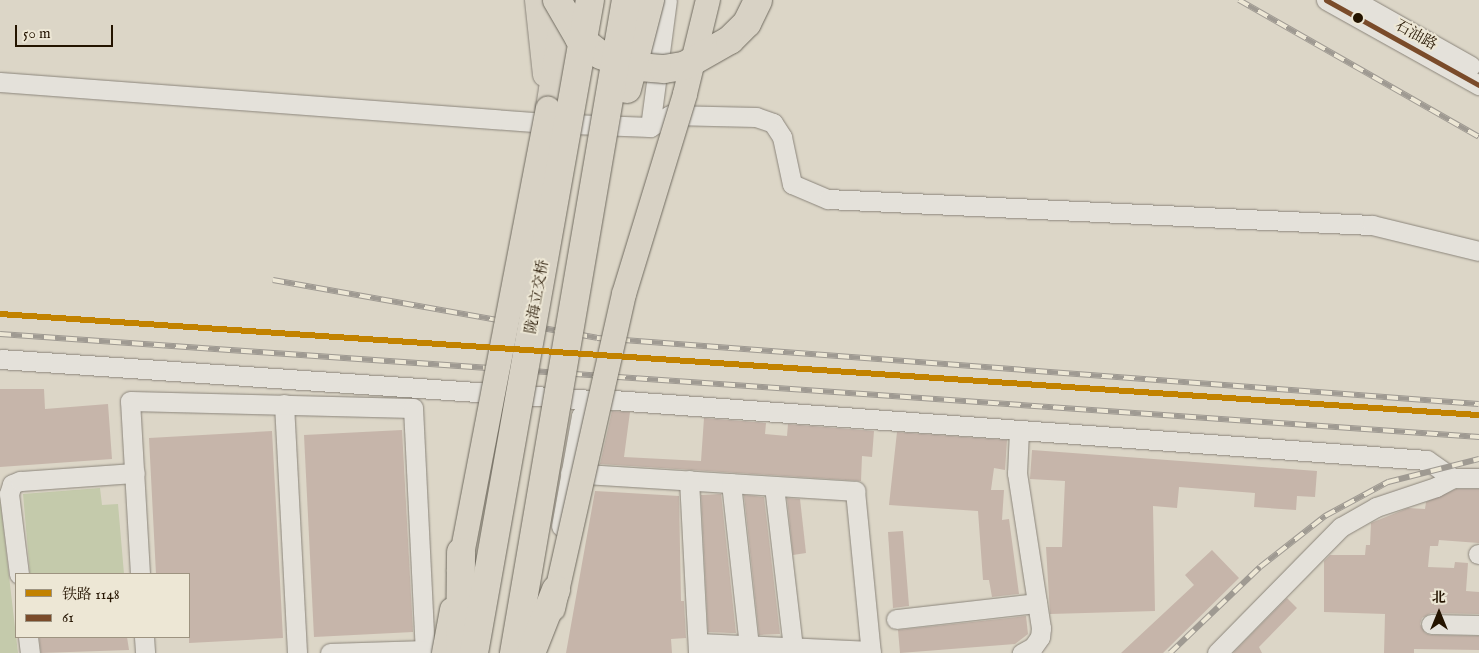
<!DOCTYPE html>
<html>
<head>
<meta charset="utf-8">
<style>
	body { margin:0 }
	#map { position:relative; width:1479px; height:653px; overflow:hidden; background:#dcd6c7; font-family:"IM FELL English","Noto Serif SC",serif }
	div>[style] { position:absolute }
	.green>* { inset:0; background:#c4caab }
	.building>* { inset:0; background:#c6b5aa }
	.roads { filter:drop-shadow(0 0 1px #8b857b) drop-shadow(0 0 1px #8b857b) }
	.minor>* { height:19px; margin:-9.5px; padding:0 9.5px; transform-origin:9.5px; border-radius:9.5px; background:#e4e1da }
	.major>* { height:24px; margin:-12px; padding:0 12px; transform-origin:12px; border-radius:12px; background:#d8d2c5 }
	.rail>* { height:5.5px; margin-top:-2.75px; transform-origin:0; background:repeating-linear-gradient(90deg,#ede7d5 0 11px,#9f9a92 0 22px); box-sizing:border-box; border-block:1px solid #9f9a92 }
	.bridges { filter:drop-shadow(0 0 1px #706b60) drop-shadow(0 0 1px #706b60) }
	.major-bridge>* { height:24px; margin:-12px; padding:0 12px; transform-origin:12px; border-radius:12px; background:#d8d2c5 }
	.highway-bridge>* { height:28px; margin:-14px; padding:0 14px; transform-origin:14px; border-radius:14px; background:#d8d2c5 }
	.bus-1>* { height:5px; margin:-2.5px; padding:0 2.5px; transform-origin:2.5px; border-radius:2.5px; background:#7a4b2a }
	.rail-1>* { height:6px; margin:-3px; padding:0 3px; transform-origin:3px; border-radius:3px; background:#c28200 }
	.dots>* { width:14px; height:14px; translate:-50% -50%; box-sizing:border-box; border:2px solid #ede7d5; border-radius:50% }
	span { translate:-50% -50%; white-space:nowrap; text-align:center; line-height:1.15; -webkit-text-stroke:4px #ede7d5; paint-order:stroke }
	.street-label { font-size:15px; color:#241400 }
	.legend { position:absolute; left:15px; top:573px; width:175px; height:65px; box-sizing:border-box; background:#ede7d5; border:1px solid #9d9380; margin:0; padding:6px 9px; list-style:none; font-size:15px; color:#241400 }
	.legend li { display:flex; align-items:center; gap:10px; height:25px }
	.legend b { width:25px; border:1px solid #9d9380 }
	.north { position:absolute; left:1414px; top:588px; width:50px; height:50px; -webkit-text-stroke:4px #ede7d5; paint-order:stroke; rotate:0deg; font-size:14px; font-weight:700; line-height:20px; text-align:center; color:#241400 }
	.north::after { content:''; display:block; margin:auto; width:18px; height:22px; background:#241400; clip-path:polygon(50% 0,100% 100%,50% 72%,0 100%) }
	.scale { position:absolute; left:15px; top:25px; width:98px; height:22px; box-sizing:border-box; border:2px solid #241400; border-top:0; padding-left:6px; font-size:15px; line-height:18px; white-space:nowrap; color:#241400; -webkit-text-stroke:4px #ede7d5; paint-order:stroke }
</style>
</head>
<body>
<div id="map">
	<div class="green">
		<div style="clip-path:polygon(100px 488px,102px 505px,118px 504px,124px 574px,30px 574px,23px 494px)"></div>
		<div style="clip-path:polygon(0 499px,18px 653px,0 653px)"></div>
	</div>
	<div class="building">
		<div style="clip-path:polygon(0 389px,44px 389px,45px 409px,108px 404px,112px 459px,0 467px)"></div>
		<div style="clip-path:polygon(612px 411px,630px 412px,624px 457px,701px 461px,704px 418px,766px 423px,765px 434px,787px 436px,788px 424px,874px 431px,872px 457px,862px 456px,861px 481px,600px 464px)"></div>
		<div style="clip-path:polygon(402px 430px,413px 632px,314px 637px,304px 435px)"></div>
		<div style="clip-path:polygon(272px 431px,283px 638px,189px 643px,189px 574px,156px 574px,149px 438px)"></div>
		<div style="clip-path:polygon(897px 432px,1007px 440px,1005px 470px,994px 468px,991px 490px,1004px 490px,1002px 520px,1009px 519px,1019px 594px,992px 597px,989px 580px,983px 580px,978px 511px,889px 505px)"></div>
		<div style="clip-path:polygon(1032px 450px,1317px 471px,1315px 497px,1297px 496px,1296px 510px,1254px 507px,1255px 493px,1179px 487px,1177px 508px,1153px 506px,1155px 611px,1050px 614px,1046px 547px,1062px 547px,1065px 481px,1030px 479px)"></div>
		<div style="clip-path:polygon(1456px 489px,1479px 489px,1479px 543px,1439px 540px,1438px 546px,1430px 546px,1428px 567px,1454px 568px,1455px 562px,1468px 563px,1466px 591px,1479px 592px,1479px 614px,1431px 613px,1422px 618px,1420px 624px,1425px 633px,1430px 635px,1479px 636px,1479px 650px,1414px 649px,1414px 653px,1384px 653px,1385px 614px,1324px 612px,1324px 561px,1330px 555px,1365px 555px,1366px 545px,1370px 545px,1371px 523px,1408px 508px,1425px 509px,1426px 502px)"></div>
		<div style="clip-path:polygon(595px 491px,679px 496px,681px 601px,684px 601px,686px 638px,671px 639px,672px 653px,566px 653px)"></div>
		<div style="clip-path:polygon(721px 494px,736px 633px,731px 633px,708px 632px,701px 495px)"></div>
		<div style="clip-path:polygon(744px 495px,764px 497px,780px 634px,759px 635px)"></div>
		<div style="clip-path:polygon(787px 498px,800px 499px,806px 553px,793px 555px)"></div>
		<div style="clip-path:polygon(903px 531px,909px 606px,893px 608px,888px 532px)"></div>
		<div style="clip-path:polygon(1212px 550px,1239px 578px,1163px 653px,1121px 653px,1194px 585px,1185px 575px)"></div>
		<div style="clip-path:polygon(1287px 598px,1297px 608px,1259px 647px,1262px 653px,1233px 653px)"></div>
		<div style="clip-path:polygon(1026px 616px,1028px 634px,1015px 644px,900px 653px,898px 630px)"></div>
		<div style="clip-path:polygon(39px 637px,127px 637px,129px 650px,41px 653px)"></div>
	</div>
	<div class="roads">
		<div class="minor">
			<div style="left:1326px;top:0;width:175px;rotate:29.1deg"></div>
			<div style="left:1354px;top:0;width:134px;rotate:29.4deg"></div>
			<div style="left:0;top:82px;width:548px;rotate:4.29deg"></div>
			<div style="left:546px;top:123px;width:104px;rotate:2.2deg"></div>
			<div style="left:650px;top:127px;width:23px;rotate:-31deg"></div>
			<div style="left:670px;top:115px;width:86px;rotate:1.3deg"></div>
			<div style="left:756px;top:117px;width:18px;rotate:19deg"></div>
			<div style="left:773px;top:123px;width:17px;rotate:57deg"></div>
			<div style="left:782px;top:137px;width:48px;rotate:78deg"></div>
			<div style="left:792px;top:184px;width:39px;rotate:23deg"></div>
			<div style="left:828px;top:199px;width:545px;rotate:2.74deg"></div>
			<div style="left:1372px;top:225px;width:110px;rotate:13.7deg"></div>
			<div style="left:650px;top:127px;width:128px;rotate:-82.4deg"></div>
			<div style="left:0;top:359px;width:593px;rotate:3.96deg"></div>
			<div style="left:284px;top:404px;width:249px;rotate:87deg"></div>
			<div style="left:1019px;top:431px;width:42px;rotate:92.7deg"></div>
			<div style="left:1017px;top:473px;width:157px;rotate:81.2deg"></div>
			<div style="left:1041px;top:628px;width:9px;rotate:96deg"></div>
			<div style="left:1040px;top:637px;width:12px;rotate:125deg"></div>
			<div style="left:1033px;top:647px;width:13px;rotate:151deg"></div>
			<div style="left:570px;top:473px;width:286px;rotate:3.6deg"></div>
			<div style="left:855px;top:491px;width:163px;rotate:84.4deg"></div>
			<div style="left:1453px;top:478px;width:26px"></div>
			<div style="left:689px;top:480px;width:173px;rotate:87deg"></div>
			<div style="left:731px;top:483px;width:163px;rotate:83.7deg"></div>
			<div style="left:774px;top:486px;width:162px;rotate:83.3deg"></div>
			<div style="left:561px;top:526px;width:112px;rotate:-79.7deg"></div>
			<div style="left:581px;top:416px;width:19px;rotate:-55deg"></div>
			<div style="left:592px;top:400px;width:8px;rotate:-7deg"></div>
			<div style="left:600px;top:399px;width:829px;rotate:4.22deg"></div>
			<div style="left:1427px;top:460px;width:32px;rotate:35deg"></div>
			<div style="left:1478px;top:554px;width:1px"></div>
			<div style="left:19px;top:574px;width:81px;rotate:-97.1deg"></div>
			<div style="left:9px;top:494px;width:10px;rotate:-73deg"></div>
			<div style="left:12px;top:484px;width:9px;rotate:-21deg"></div>
			<div style="left:20px;top:481px;width:115px;rotate:-4deg"></div>
			<div style="left:140px;top:574px;width:173px;rotate:-93.3deg"></div>
			<div style="left:130px;top:401px;width:283px;rotate:1.4deg"></div>
			<div style="left:413px;top:408px;width:245px;rotate:87.2deg"></div>
			<div style="left:896px;top:619px;width:142px;rotate:-6.5deg"></div>
			<div style="left:1431px;top:624px;width:48px;rotate:1.2deg"></div>
			<div style="left:28px;top:637px;width:16px;rotate:83deg"></div>
			<div style="left:144px;top:637px;width:16px;rotate:86deg"></div>
			<div style="left:699px;top:643px;width:172px;rotate:2.7deg"></div>
			<div style="left:330px;top:653px;width:95px;rotate:-1.8deg"></div>
			<div style="left:1217px;top:653px;width:177px;rotate:-45.5deg"></div>
			<div style="left:1341px;top:527px;width:40px;rotate:-29.7deg"></div>
			<div style="left:1376px;top:507px;width:63px;rotate:-18.4deg"></div>
			<div style="left:1436px;top:487px;width:19px;rotate:-28deg"></div>
		</div>
		<div class="major">
			<div style="left:537px;top:0;width:75px;rotate:83.9deg"></div>
			<div style="left:548px;top:108px;width:108px;rotate:-81deg"></div>
		</div>
	</div>
	<div class="rail">
		<div style="left:1239px;top:0;width:276px;rotate:29.7deg"></div>
		<div style="left:273px;top:280px;width:329px;rotate:10.1deg"></div>
		<div style="left:597px;top:338px;width:884px;rotate:4.28deg"></div>
		<div style="left:0;top:334px;width:1483px;rotate:3.98deg"></div>
		<div style="left:1170px;top:653px;width:124px;rotate:-43.7deg"></div>
		<div style="left:1260px;top:567px;width:83px;rotate:-38.1deg"></div>
		<div style="left:1325px;top:516px;width:72px;rotate:-28.4deg"></div>
		<div style="left:1388px;top:482px;width:94px;rotate:-14.2deg"></div>
	</div>
	<div class="bridges">
		<div class="major-bridge">
			<div style="left:459px;top:570px;width:470px;rotate:-79.1deg"></div>
			<div style="left:553px;top:609px;width:323px;rotate:-77.3deg"></div>
			<div style="left:624px;top:294px;width:209px;rotate:-73deg"></div>
			<div style="left:685px;top:94px;width:97px;rotate:-76.3deg"></div>
			<div style="left:444px;top:653px;width:44px;rotate:-79.5deg"></div>
		</div>
		<div class="highway-bridge">
			<div style="left:557px;top:0;width:44px;rotate:59.9deg"></div>
			<div style="left:579px;top:38px;width:28px;rotate:38deg"></div>
			<div style="left:601px;top:55px;width:29px;rotate:22deg"></div>
			<div style="left:628px;top:66px;width:36px;rotate:5deg"></div>
			<div style="left:664px;top:69px;width:20px;rotate:-9deg"></div>
			<div style="left:684px;top:66px;width:53px;rotate:-29.5deg"></div>
			<div style="left:730px;top:40px;width:24px;rotate:-45deg"></div>
			<div style="left:747px;top:23px;width:25px;rotate:-64deg"></div>
			<div style="left:627px;top:89px;width:92px;rotate:-75.5deg"></div>
			<div style="left:460px;top:653px;width:101px;rotate:-89.4deg"></div>
			<div style="left:474px;top:653px;width:663px;rotate:-79.93deg"></div>
			<div style="left:514px;top:653px;width:663px;rotate:-80.27deg"></div>
			<div style="left:531px;top:653px;width:68px;rotate:-68.4deg"></div>
		</div>
	</div>
	<div class="bus-1">
		<div style="left:1326px;top:0;width:175px;rotate:29.1deg"></div>
	</div>
	<div class="rail-1">
		<div style="left:0;top:314px;width:1482px;rotate:3.91deg"></div>
	</div>
	<div class="dots">
		<div style="left:1358px;top:18px;background:#241400"></div>
	</div>
	<div class="street-label">
		<span style="left:1416px;top:35px;rotate:29deg">石油路</span>
		<span style="left:537px;top:297px;rotate:-80deg">陇海立交桥</span>
	</div>
	<ul class="legend">
	<li><b style="height:6px;background:#c28200"></b>铁路 1148</li>
	<li><b style="height:6px;background:#7a4b2a"></b>61</li>
	</ul>
	<div class="north">北</div>
	<div class="scale">50 m</div>
</div>
</body>
</html>
